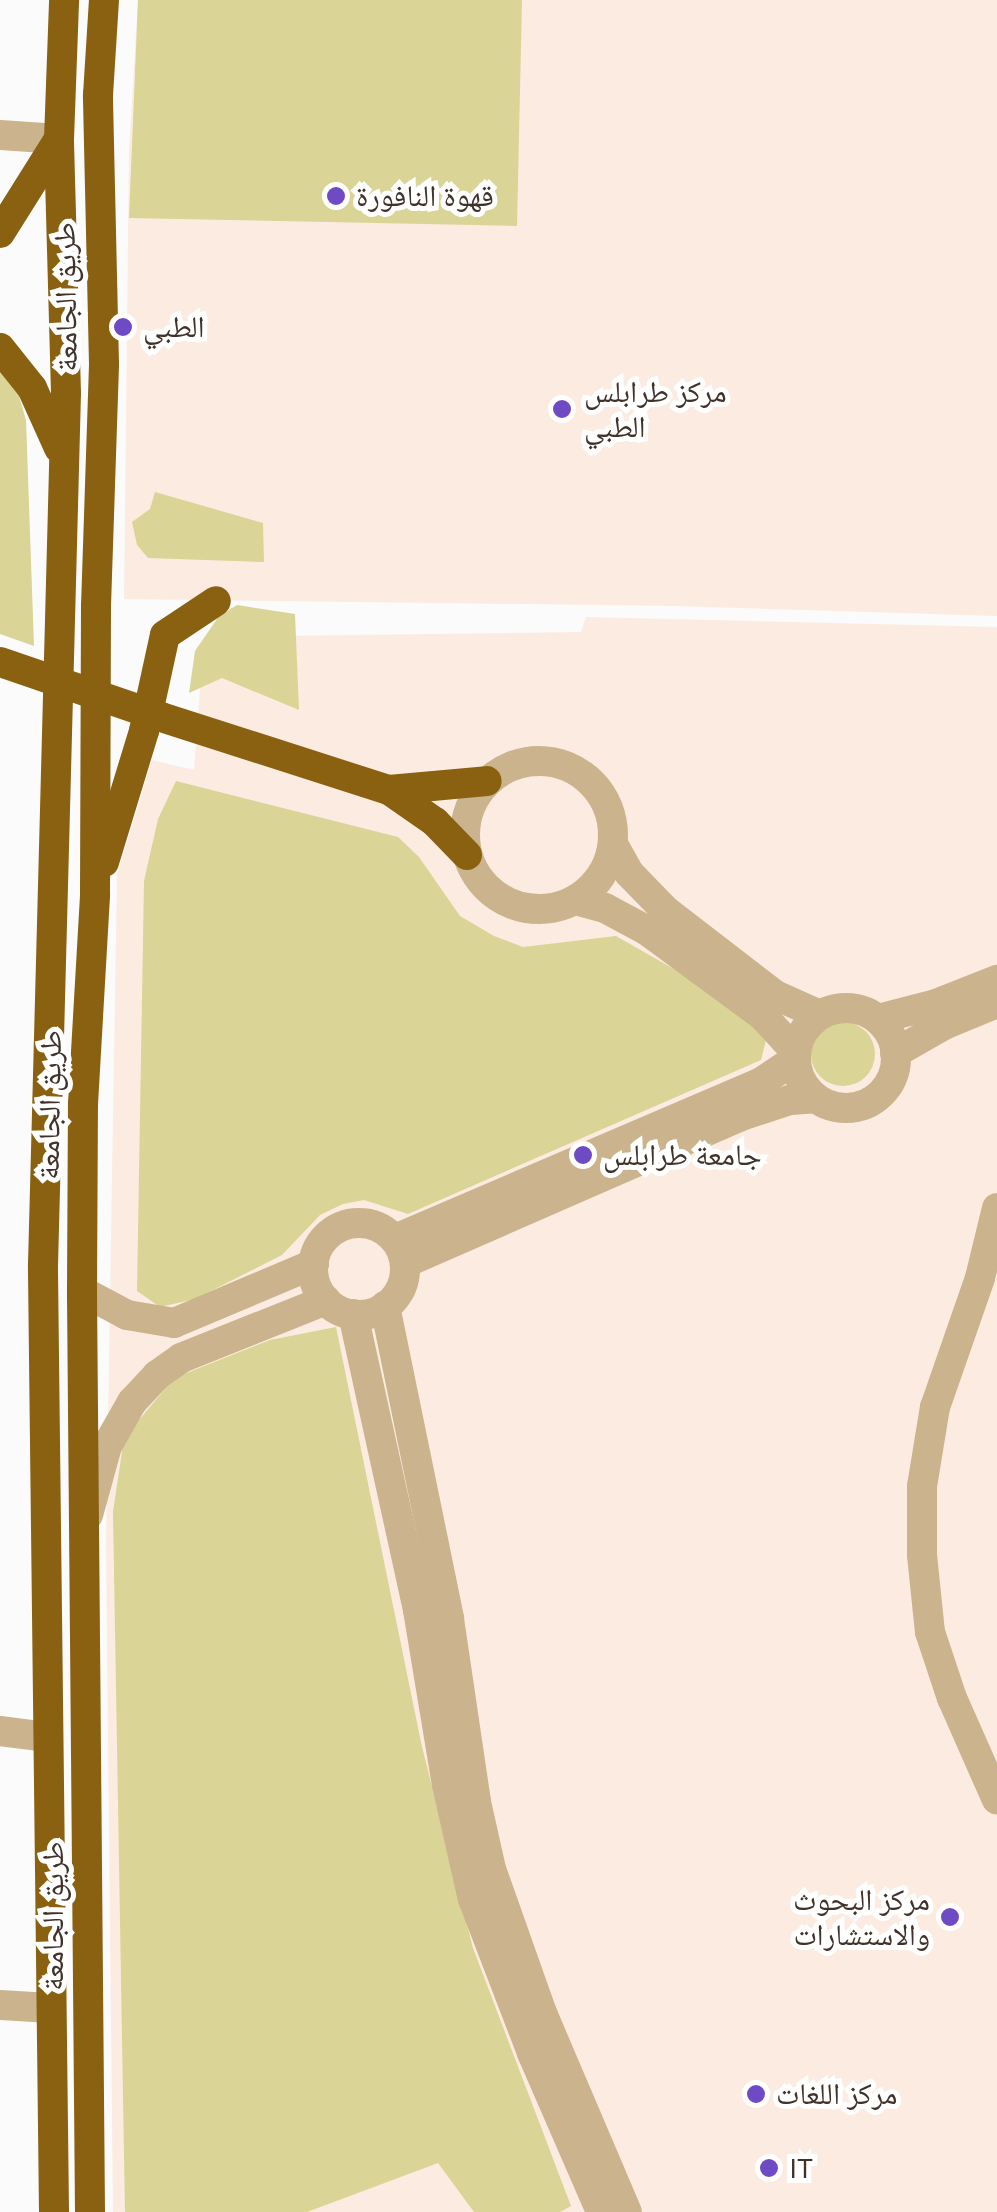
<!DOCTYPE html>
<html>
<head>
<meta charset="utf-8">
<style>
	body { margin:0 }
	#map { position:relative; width:997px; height:2212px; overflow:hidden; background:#fbfbfb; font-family:Karla,"Noto Naskh Arabic",sans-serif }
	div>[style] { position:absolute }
	.built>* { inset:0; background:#fcebe1 }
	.green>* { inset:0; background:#dad496 }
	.round { border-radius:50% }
	.minor>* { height:30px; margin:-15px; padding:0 15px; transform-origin:15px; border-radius:15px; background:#cbb38d }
	.minor>.ring { margin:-15px; padding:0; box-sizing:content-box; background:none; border:30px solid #cbb38d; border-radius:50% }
	.highway>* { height:30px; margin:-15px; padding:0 15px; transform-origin:15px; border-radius:15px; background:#896110 }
	.highway-bridge>* { height:30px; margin:-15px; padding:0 15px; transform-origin:15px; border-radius:15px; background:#896110 }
	.dots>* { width:28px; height:28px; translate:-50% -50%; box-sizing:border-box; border:5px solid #fff; border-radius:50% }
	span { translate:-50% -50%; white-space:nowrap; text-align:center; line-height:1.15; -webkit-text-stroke:10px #fff; paint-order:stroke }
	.poi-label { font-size:30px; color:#40322a }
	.left { translate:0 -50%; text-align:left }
	.right { translate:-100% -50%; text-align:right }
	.street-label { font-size:30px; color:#40322a }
</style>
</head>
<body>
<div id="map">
	<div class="built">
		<div style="clip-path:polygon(138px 0,997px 0,997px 616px,676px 606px,124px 599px,129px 150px)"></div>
		<div style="clip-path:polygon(586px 617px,997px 627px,997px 2212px,113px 2212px,106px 1542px,117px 875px,152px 760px,194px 770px,204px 637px,581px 632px)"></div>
	</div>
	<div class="green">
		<div style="clip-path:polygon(138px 0,522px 0,517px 226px,129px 218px)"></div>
		<div style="clip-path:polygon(0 362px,13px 376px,26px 420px,34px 646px,0 634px)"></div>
		<div style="clip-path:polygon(155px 492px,263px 523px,264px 562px,148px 558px,137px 545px,132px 522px,150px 509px)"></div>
		<div style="clip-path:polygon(237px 605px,295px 614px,299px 710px,222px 678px,189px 693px,195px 651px,219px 616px)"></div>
		<div style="clip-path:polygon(176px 781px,398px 837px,419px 857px,460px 916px,494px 936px,523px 947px,616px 936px,688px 977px,767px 1036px,761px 1060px,408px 1214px,364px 1200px,343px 1204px,320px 1215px,282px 1255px,195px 1299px,160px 1307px,137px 1291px,144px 881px,158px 819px)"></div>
		<div class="round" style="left:811px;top:1022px;width:64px;height:64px"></div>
		<div style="clip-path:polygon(336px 1327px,422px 1747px,473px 1948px,571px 2206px,560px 2212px,474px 2212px,438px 2163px,307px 2212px,125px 2212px,113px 1512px,124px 1438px,174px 1378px,270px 1340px)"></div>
	</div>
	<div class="minor">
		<div style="left:0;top:135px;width:59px;rotate:3.9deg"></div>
		<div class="ring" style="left:465px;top:761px;width:118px;height:118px"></div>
		<div style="left:613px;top:844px;width:33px;rotate:61deg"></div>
		<div style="left:629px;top:873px;width:53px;rotate:45.8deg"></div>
		<div style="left:666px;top:911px;width:138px;rotate:37.6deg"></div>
		<div style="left:775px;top:995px;width:49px;rotate:24deg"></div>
		<div style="left:575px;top:900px;width:31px;rotate:15deg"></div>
		<div style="left:605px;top:908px;width:47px;rotate:28.2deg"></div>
		<div style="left:646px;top:930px;width:145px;rotate:36.3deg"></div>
		<div style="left:763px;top:1016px;width:49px;rotate:47.5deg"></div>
		<div class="ring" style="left:796px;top:1008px;width:70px;height:70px"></div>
		<div style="left:878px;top:1019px;width:60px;rotate:-14.5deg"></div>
		<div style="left:936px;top:1004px;width:66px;rotate:-21.5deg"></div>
		<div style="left:895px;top:1053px;width:56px;rotate:-29.7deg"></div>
		<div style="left:944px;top:1025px;width:57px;rotate:-22.5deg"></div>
		<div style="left:997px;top:1208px;width:72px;rotate:103.7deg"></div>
		<div style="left:980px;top:1278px;width:137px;rotate:109.2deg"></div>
		<div style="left:935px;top:1407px;width:80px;rotate:99.3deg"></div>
		<div style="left:922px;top:1486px;width:69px;rotate:90deg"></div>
		<div style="left:922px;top:1555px;width:77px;rotate:84.1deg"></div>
		<div style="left:930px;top:1632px;width:70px;rotate:71.6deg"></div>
		<div style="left:952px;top:1698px;width:111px;rotate:66.2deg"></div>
		<div class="ring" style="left:313px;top:1223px;width:62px;height:62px"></div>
		<div style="left:395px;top:1239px;width:400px;rotate:-23.2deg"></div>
		<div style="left:763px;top:1081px;width:40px;rotate:-34deg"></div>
		<div style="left:405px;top:1263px;width:367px;rotate:-23.6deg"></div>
		<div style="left:741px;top:1116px;width:52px;rotate:-18.1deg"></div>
		<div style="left:790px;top:1100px;width:26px;rotate:-4deg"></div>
		<div style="left:82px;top:1291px;width:51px;rotate:28.1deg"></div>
		<div style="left:127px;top:1315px;width:48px;rotate:9.7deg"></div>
		<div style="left:174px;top:1323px;width:152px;rotate:-22.9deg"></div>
		<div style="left:385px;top:1306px;width:319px;rotate:78.4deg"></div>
		<div style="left:449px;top:1619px;width:185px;rotate:81.6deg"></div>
		<div style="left:476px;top:1802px;width:69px;rotate:77.4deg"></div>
		<div style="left:491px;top:1869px;width:153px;rotate:70.5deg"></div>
		<div style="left:542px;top:2013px;width:216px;rotate:66.9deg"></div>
		<div style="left:353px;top:1314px;width:303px;rotate:77.6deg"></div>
		<div style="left:418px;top:1610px;width:177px;rotate:80.6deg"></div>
		<div style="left:447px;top:1785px;width:117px;rotate:77.2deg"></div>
		<div style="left:473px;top:1899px;width:165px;rotate:69deg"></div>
		<div style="left:532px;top:2053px;width:173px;rotate:66.5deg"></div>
		<div style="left:88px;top:1515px;width:72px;rotate:-74.6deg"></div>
		<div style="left:107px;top:1446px;width:51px;rotate:-60.4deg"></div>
		<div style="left:132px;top:1402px;width:37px;rotate:-47deg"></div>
		<div style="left:157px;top:1375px;width:29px;rotate:-35deg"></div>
		<div style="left:181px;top:1358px;width:156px;rotate:-21.8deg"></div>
		<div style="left:0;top:1731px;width:46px;rotate:7.4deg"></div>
		<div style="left:0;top:2005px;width:50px;rotate:3.4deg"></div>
	</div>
	<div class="highway">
		<div style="left:0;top:233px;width:111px;rotate:-57.9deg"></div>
		<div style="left:0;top:348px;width:51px;rotate:51.3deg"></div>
		<div style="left:32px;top:388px;width:66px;rotate:65.8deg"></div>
		<div style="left:161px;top:717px;width:239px;rotate:17.8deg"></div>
		<div style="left:389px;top:790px;width:56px;rotate:34.8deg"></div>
		<div style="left:435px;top:822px;width:46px;rotate:45.9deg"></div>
		<div style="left:389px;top:790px;width:98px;rotate:-5.2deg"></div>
		<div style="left:104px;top:862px;width:137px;rotate:-73deg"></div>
		<div style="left:144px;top:731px;width:98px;rotate:-77.7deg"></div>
		<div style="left:165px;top:635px;width:61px;rotate:-33.7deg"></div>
		<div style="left:54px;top:2212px;width:947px;rotate:-90.67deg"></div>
		<div style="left:43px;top:1265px;width:872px;rotate:-88.49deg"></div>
		<div style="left:66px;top:393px;width:254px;rotate:-91.6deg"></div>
		<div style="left:59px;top:139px;width:139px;rotate:-87.9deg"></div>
		<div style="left:90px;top:2212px;width:921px;rotate:-90.5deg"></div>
		<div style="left:82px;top:1291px;width:187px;rotate:-89.7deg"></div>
		<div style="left:83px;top:1104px;width:210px;rotate:-86.7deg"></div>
		<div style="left:95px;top:894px;width:288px;rotate:-89.8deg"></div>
		<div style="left:96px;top:606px;width:242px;rotate:-88.1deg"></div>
		<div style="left:104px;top:364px;width:269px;rotate:-91.3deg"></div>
		<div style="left:98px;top:95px;width:95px;rotate:-86.4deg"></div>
	</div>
	<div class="highway-bridge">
		<div style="left:0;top:662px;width:170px;rotate:18.9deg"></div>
	</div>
	<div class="dots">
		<div style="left:336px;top:196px;background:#6e4bc4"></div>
		<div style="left:123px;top:327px;background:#6e4bc4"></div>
		<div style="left:562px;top:409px;background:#6e4bc4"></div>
		<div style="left:583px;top:1155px;background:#6e4bc4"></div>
		<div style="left:950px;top:1917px;background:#6e4bc4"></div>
		<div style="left:756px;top:2094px;background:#6e4bc4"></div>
		<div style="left:769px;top:2168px;background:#6e4bc4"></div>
	</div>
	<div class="poi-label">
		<span class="left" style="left:356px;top:196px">قهوة النافورة</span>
		<span class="left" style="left:143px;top:327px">الطبي</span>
		<span class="left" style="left:584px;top:409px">مركز طرابلس<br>الطبي</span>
		<span class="left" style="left:603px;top:1155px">جامعة طرابلس</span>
		<span class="right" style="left:930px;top:1917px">مركز البحوث<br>والاستشارات</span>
		<span class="left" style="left:776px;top:2094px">مركز اللغات</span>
		<span class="left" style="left:789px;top:2168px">IT</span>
	</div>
	<div class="street-label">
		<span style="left:66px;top:297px;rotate:-91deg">طريق الجامعة</span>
		<span style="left:50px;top:1105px;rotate:-89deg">طريق الجامعة</span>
		<span style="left:53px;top:1916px;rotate:-90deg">طريق الجامعة</span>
	</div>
</div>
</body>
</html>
